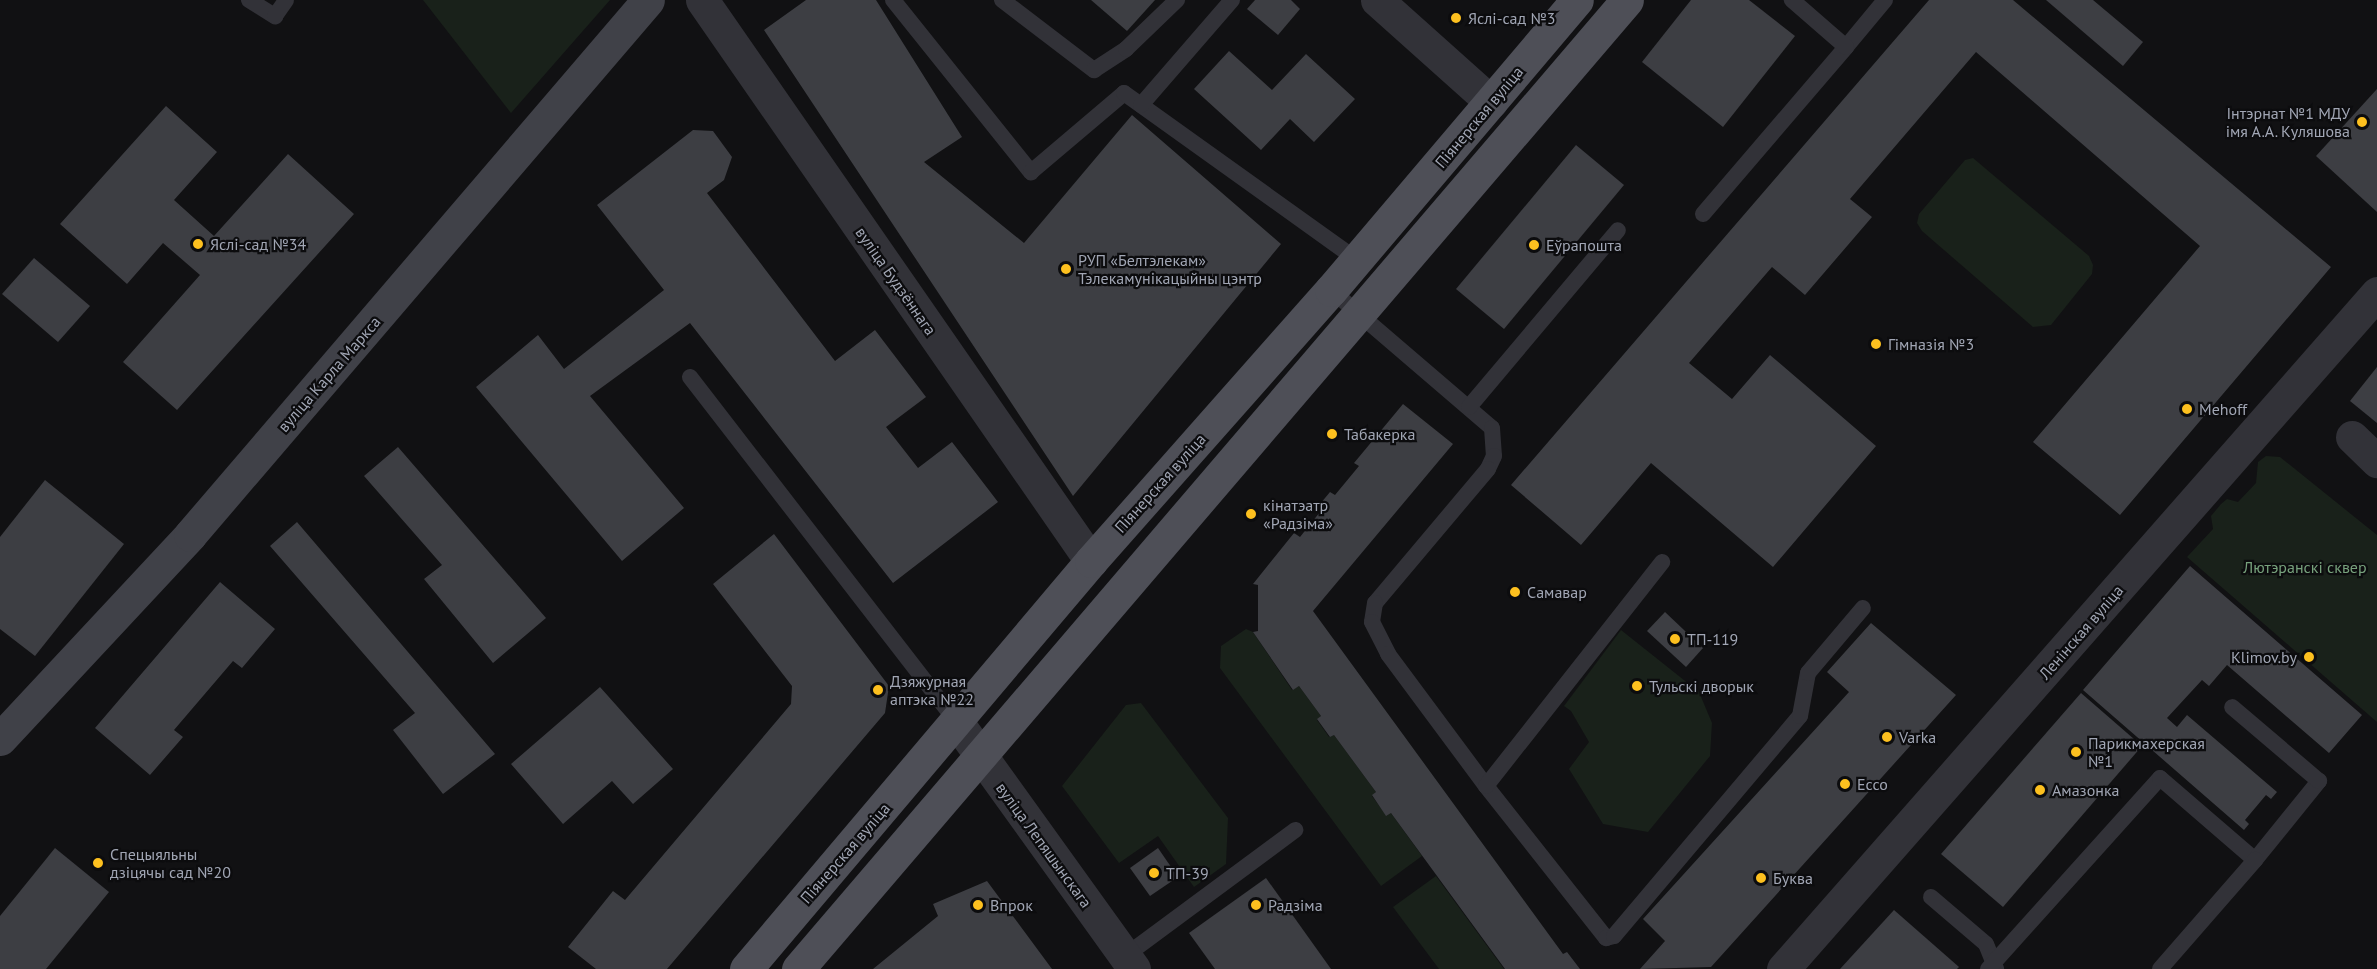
<!DOCTYPE html>
<html>
<head>
<meta charset="utf-8">
<style>
	body { margin:0 }
	#map { position:relative; width:2377px; height:969px; overflow:hidden; background:#111113; font-family:"PT Sans",sans-serif }
	div>[style] { position:absolute }
	.green>* { inset:0; background:#19211a }
	.building>* { inset:0; background:#3d3e43 }
	.lane>* { height:16px; margin:-8px; padding:0 8px; transform-origin:8px; border-radius:8px; background:#323238 }
	.street>* { height:33px; margin:-16.5px; padding:0 16.5px; transform-origin:16.5px; border-radius:16.5px; background:#323238 }
	.secondary>* { height:33px; margin:-16.5px; padding:0 16.5px; transform-origin:16.5px; border-radius:16.5px; background:#404148 }
	.primary>* { height:33px; margin:-16.5px; padding:0 16.5px; transform-origin:16.5px; border-radius:16.5px; background:#4e4f57 }
	.dots>* { width:16px; height:16px; translate:-50% -50%; box-sizing:border-box; border:3px solid #0c0c0e; border-radius:50% }
	span { translate:-50% -50%; white-space:nowrap; text-align:center; line-height:1.15; -webkit-text-stroke:4.5px #0c0c0e; paint-order:stroke }
	.poi-label { font-size:16px; color:#a1a6b4 }
	.left { translate:0 -50%; text-align:left }
	.right { translate:-100% -50%; text-align:right }
	.street-label { font-size:16px; color:#a1a6b4 }
	.park-label { font-size:16px; color:#77a17c }
</style>
</head>
<body>
<div id="map">
	<div class="green">
		<div style="clip-path:polygon(423px 0,610px 0,511px 113px)"></div>
		<div style="clip-path:polygon(1973px 158px,2089px 256px,2093px 265px,2092px 274px,2051px 325px,2033px 327px,1922px 231px,1917px 223px,1919px 214px,1965px 160px)"></div>
		<div style="clip-path:polygon(2266px 456px,2280px 457px,2377px 535px,2377px 722px,2187px 557px,2213px 529px,2211px 516px,2221px 504px,2227px 499px,2238px 502px,2256px 483px,2258px 462px)"></div>
		<div style="clip-path:polygon(1246px 629px,1253px 632px,1292px 690px,1299px 686px,1321px 716px,1317px 720px,1329px 737px,1334px 735px,1376px 792px,1372px 796px,1386px 815px,1391px 813px,1422px 856px,1381px 886px,1220px 668px,1221px 646px)"></div>
		<div style="clip-path:polygon(1621px 630px,1699px 692px,1712px 723px,1710px 756px,1648px 832px,1603px 824px,1569px 769px,1589px 742px,1571px 711px,1564px 706px)"></div>
		<div style="clip-path:polygon(1141px 703px,1228px 818px,1226px 864px,1194px 887px,1158px 836px,1119px 863px,1062px 786px,1126px 705px)"></div>
		<div style="clip-path:polygon(1436px 876px,1504px 969px,1439px 969px,1393px 907px)"></div>
	</div>
	<div class="building">
		<div style="clip-path:polygon(806px 0,876px 0,962px 137px,924px 162px,1024px 243px,1132px 115px,1281px 244px,1073px 496px,764px 30px)"></div>
		<div style="clip-path:polygon(1091px 0,1155px 0,1127px 31px)"></div>
		<div style="clip-path:polygon(1255px 0,1291px 0,1300px 9px,1278px 35px,1247px 9px)"></div>
		<div style="clip-path:polygon(1691px 0,1749px 0,1795px 36px,1723px 127px,1642px 62px)"></div>
		<div style="clip-path:polygon(1929px 0,2013px 0,2331px 267px,2120px 515px,2033px 442px,2200px 246px,1976px 52px,1850px 199px,1872px 217px,1805px 295px,1772px 267px,1689px 363px,1732px 399px,1770px 355px,1876px 446px,1773px 567px,1651px 463px,1581px 545px,1511px 485px)"></div>
		<div style="clip-path:polygon(2046px 0,2093px 0,2143px 42px,2123px 66px)"></div>
		<div style="clip-path:polygon(1229px 51px,1272px 90px,1306px 54px,1355px 99px,1314px 142px,1290px 119px,1261px 150px,1194px 89px)"></div>
		<div style="clip-path:polygon(2377px 89px,2377px 212px,2316px 156px)"></div>
		<div style="clip-path:polygon(166px 106px,217px 152px,174px 200px,214px 236px,288px 154px,354px 214px,177px 410px,123px 362px,200px 275px,163px 243px,127px 284px,60px 224px)"></div>
		<div style="clip-path:polygon(693px 130px,713px 131px,732px 157px,724px 180px,707px 193px,835px 361px,875px 330px,926px 397px,886px 427px,918px 468px,952px 442px,998px 502px,893px 583px,690px 323px,590px 396px,684px 508px,622px 561px,476px 387px,538px 335px,564px 369px,664px 290px,597px 205px)"></div>
		<div style="clip-path:polygon(1576px 145px,1624px 185px,1504px 329px,1456px 289px)"></div>
		<div style="clip-path:polygon(34px 258px,90px 306px,58px 342px,2px 294px)"></div>
		<div style="clip-path:polygon(2377px 367px,2377px 423px,2350px 401px)"></div>
		<div style="clip-path:polygon(1403px 404px,1453px 444px,1313px 611px,1563px 954px,1567px 952px,1580px 969px,1505px 969px,1391px 813px,1386px 816px,1372px 795px,1376px 792px,1334px 735px,1330px 737px,1317px 719px,1321px 716px,1299px 686px,1293px 690px,1253px 632px,1258px 631px,1258px 585px,1253px 584px,1294px 533px,1300px 537px,1324px 507px,1320px 504px,1330px 492px,1335px 495px,1359px 466px,1354px 463px)"></div>
		<div style="clip-path:polygon(398px 447px,546px 618px,493px 663px,424px 579px,442px 565px,364px 476px)"></div>
		<div style="clip-path:polygon(45px 480px,124px 544px,35px 656px,0 629px,0 537px)"></div>
		<div style="clip-path:polygon(297px 522px,495px 754px,443px 794px,393px 730px,415px 713px,270px 546px)"></div>
		<div style="clip-path:polygon(774px 534px,889px 686px,885px 713px,667px 969px,596px 969px,568px 947px,613px 891px,625px 900px,791px 704px,792px 686px,713px 584px)"></div>
		<div style="clip-path:polygon(2190px 566px,2362px 715px,2329px 753px,2227px 665px,2209px 686px,2202px 680px,2167px 718px,2177px 727px,2187px 715px,2277px 792px,2271px 799px,2266px 795px,2245px 820px,2249px 824px,2244px 830px,2083px 690px)"></div>
		<div style="clip-path:polygon(220px 582px,275px 629px,242px 668px,233px 661px,174px 730px,183px 737px,150px 775px,95px 728px)"></div>
		<div style="clip-path:polygon(1665px 612px,1703px 648px,1686px 667px,1647px 631px)"></div>
		<div style="clip-path:polygon(1871px 623px,1956px 695px,1711px 967px,1640px 969px,1665px 941px,1643px 919px,1849px 692px,1827px 672px)"></div>
		<div style="clip-path:polygon(600px 687px,673px 769px,633px 804px,612px 781px,563px 824px,511px 764px)"></div>
		<div style="clip-path:polygon(2081px 693px,2142px 746px,2003px 907px,1941px 854px)"></div>
		<div style="clip-path:polygon(55px 848px,109px 892px,46px 969px,0 969px,0 916px)"></div>
		<div style="clip-path:polygon(1158px 848px,1178px 877px,1150px 896px,1130px 868px)"></div>
		<div style="clip-path:polygon(1266px 878px,1331px 969px,1215px 969px,1189px 933px)"></div>
		<div style="clip-path:polygon(987px 881px,1052px 969px,873px 969px,938px 916px,933px 904px)"></div>
		<div style="clip-path:polygon(1894px 910px,1959px 967px,1957px 969px,1840px 969px)"></div>
	</div>
	<div class="lane">
		<div style="left:249px;top:0;width:31px;rotate:32deg"></div>
		<div style="left:275px;top:16px;width:19px;rotate:-55deg"></div>
		<div style="left:893px;top:0;width:221px;rotate:51.3deg"></div>
		<div style="left:1031px;top:172px;width:122px;rotate:-40.3deg"></div>
		<div style="left:1124px;top:93px;width:287px;rotate:35.6deg"></div>
		<div style="left:1002px;top:0;width:116px;rotate:37.3deg"></div>
		<div style="left:1094px;top:70px;width:38px;rotate:-33deg"></div>
		<div style="left:1126px;top:49px;width:71px;rotate:-43.9deg"></div>
		<div style="left:1846px;top:47px;width:61px;rotate:-50.3deg"></div>
		<div style="left:1141px;top:105px;width:139px;rotate:-49.1deg"></div>
		<div style="left:1703px;top:214px;width:220px;rotate:-49.4deg"></div>
		<div style="left:1846px;top:47px;width:72px;rotate:-139deg"></div>
		<div style="left:1331px;top:290px;width:212px;rotate:40.6deg"></div>
		<div style="left:1492px;top:428px;width:28px;rotate:86deg"></div>
		<div style="left:1494px;top:456px;width:14px;rotate:115deg"></div>
		<div style="left:1488px;top:469px;width:175px;rotate:130.1deg"></div>
		<div style="left:1375px;top:603px;width:19px;rotate:99deg"></div>
		<div style="left:1372px;top:622px;width:36px;rotate:63deg"></div>
		<div style="left:1388px;top:654px;width:164px;rotate:53.4deg"></div>
		<div style="left:1486px;top:786px;width:194px;rotate:51.7deg"></div>
		<div style="left:1606px;top:938px;width:8px;rotate:-14deg"></div>
		<div style="left:1614px;top:936px;width:288px;rotate:-49.8deg"></div>
		<div style="left:1800px;top:716px;width:44px;rotate:-79.5deg"></div>
		<div style="left:1808px;top:673px;width:85px;rotate:-49.8deg"></div>
		<div style="left:690px;top:377px;width:435px;rotate:52.3deg"></div>
		<div style="left:1469px;top:407px;width:231px;rotate:-49.9deg"></div>
		<div style="left:1486px;top:786px;width:285px;rotate:-51.8deg"></div>
		<div style="left:1931px;top:897px;width:72px;rotate:40.5deg"></div>
		<div style="left:1986px;top:944px;width:27px;rotate:68deg"></div>
		<div style="left:1125px;top:956px;width:212px;rotate:-36.5deg"></div>
		<div style="left:1988px;top:969px;width:257px;rotate:-48deg"></div>
		<div style="left:2160px;top:778px;width:125px;rotate:40.8deg"></div>
		<div style="left:2255px;top:860px;width:102px;rotate:-51deg"></div>
		<div style="left:2319px;top:781px;width:114px;rotate:-139.6deg"></div>
		<div style="left:2160px;top:969px;width:145px;rotate:-48.9deg"></div>
	</div>
	<div class="street">
		<div style="left:702px;top:0;width:683px;rotate:55.26deg"></div>
		<div style="left:1377px;top:0;width:153px;rotate:41.8deg"></div>
		<div style="left:2352px;top:437px;width:35px;rotate:44deg"></div>
		<div style="left:956px;top:721px;width:305px;rotate:54.3deg"></div>
		<div style="left:1783px;top:969px;width:900px;rotate:-48.69deg"></div>
	</div>
	<div class="secondary">
		<div style="left:0;top:739px;width:279px;rotate:-47deg"></div>
		<div style="left:190px;top:535px;width:704px;rotate:-49.43deg"></div>
	</div>
	<div class="primary">
		<div style="left:746px;top:969px;width:534px;rotate:-49.78deg"></div>
		<div style="left:1091px;top:561px;width:362px;rotate:-48.5deg"></div>
		<div style="left:1331px;top:290px;width:380px;rotate:-49.7deg"></div>
		<div style="left:798px;top:969px;width:1275px;rotate:-49.45deg"></div>
	</div>
	<div class="dots">
		<div style="left:1456px;top:18px;background:#fdc01f"></div>
		<div style="left:2362px;top:122px;background:#fdc01f"></div>
		<div style="left:198px;top:244px;background:#fdc01f"></div>
		<div style="left:1534px;top:245px;background:#fdc01f"></div>
		<div style="left:1066px;top:269px;background:#fdc01f"></div>
		<div style="left:1876px;top:344px;background:#fdc01f"></div>
		<div style="left:2187px;top:409px;background:#fdc01f"></div>
		<div style="left:1332px;top:434px;background:#fdc01f"></div>
		<div style="left:1251px;top:514px;background:#fdc01f"></div>
		<div style="left:1515px;top:592px;background:#fdc01f"></div>
		<div style="left:1675px;top:639px;background:#fdc01f"></div>
		<div style="left:2309px;top:657px;background:#fdc01f"></div>
		<div style="left:1637px;top:686px;background:#fdc01f"></div>
		<div style="left:878px;top:690px;background:#fdc01f"></div>
		<div style="left:1887px;top:737px;background:#fdc01f"></div>
		<div style="left:2076px;top:752px;background:#fdc01f"></div>
		<div style="left:1845px;top:784px;background:#fdc01f"></div>
		<div style="left:2040px;top:790px;background:#fdc01f"></div>
		<div style="left:98px;top:863px;background:#fdc01f"></div>
		<div style="left:1154px;top:873px;background:#fdc01f"></div>
		<div style="left:1761px;top:878px;background:#fdc01f"></div>
		<div style="left:978px;top:905px;background:#fdc01f"></div>
		<div style="left:1256px;top:905px;background:#fdc01f"></div>
	</div>
	<div class="poi-label">
		<span class="left" style="left:1468px;top:18px">Яслі-сад №3</span>
		<span class="right" style="left:2350px;top:122px">Інтэрнат №1 МДУ<br>імя А.А. Куляшова</span>
		<span class="left" style="left:210px;top:244px">Яслі-сад №34</span>
		<span class="left" style="left:1546px;top:245px">Еўрапошта</span>
		<span class="left" style="left:1078px;top:269px">РУП «Белтэлекам»<br>Тэлекамунікацыйны цэнтр</span>
		<span class="left" style="left:1888px;top:344px">Гімназія №3</span>
		<span class="left" style="left:2199px;top:409px">Mehoff</span>
		<span class="left" style="left:1344px;top:434px">Табакерка</span>
		<span class="left" style="left:1263px;top:514px">кінатэатр<br>«Радзіма»</span>
		<span class="left" style="left:1527px;top:592px">Самавар</span>
		<span class="left" style="left:1687px;top:639px">ТП-119</span>
		<span class="right" style="left:2297px;top:657px">Klimov.by</span>
		<span class="left" style="left:890px;top:690px">Дзяжурная<br>аптэка №22</span>
		<span class="left" style="left:1649px;top:686px">Тульскі дворык</span>
		<span class="left" style="left:1899px;top:737px">Varka</span>
		<span class="left" style="left:2088px;top:752px">Парикмахерская<br>№1</span>
		<span class="left" style="left:1857px;top:784px">Ecco</span>
		<span class="left" style="left:2052px;top:790px">Амазонка</span>
		<span class="left" style="left:110px;top:863px">Спецыяльны<br>дзіцячы сад №20</span>
		<span class="left" style="left:1166px;top:873px">ТП-39</span>
		<span class="left" style="left:1773px;top:878px">Буква</span>
		<span class="left" style="left:990px;top:905px">Впрок</span>
		<span class="left" style="left:1268px;top:905px">Радзіма</span>
	</div>
	<div class="street-label">
		<span style="left:1479px;top:117px;rotate:-50deg">Піянерская вуліца</span>
		<span style="left:896px;top:281px;rotate:55deg">вуліца Будзённага</span>
		<span style="left:329px;top:374px;rotate:-49deg">вуліца Карла Маркса</span>
		<span style="left:1160px;top:483px;rotate:-48deg">Піянерская вуліца</span>
		<span style="left:2081px;top:632px;rotate:-49deg">Ленінская вуліца</span>
		<span style="left:1044px;top:845px;rotate:54deg">вуліца Лепяшынскага</span>
		<span style="left:845px;top:853px;rotate:-49deg">Піянерская вуліца</span>
	</div>
	<div class="park-label">
		<span style="left:2305px;top:567px">Лютэранскі сквер</span>
	</div>
</div>
</body>
</html>
